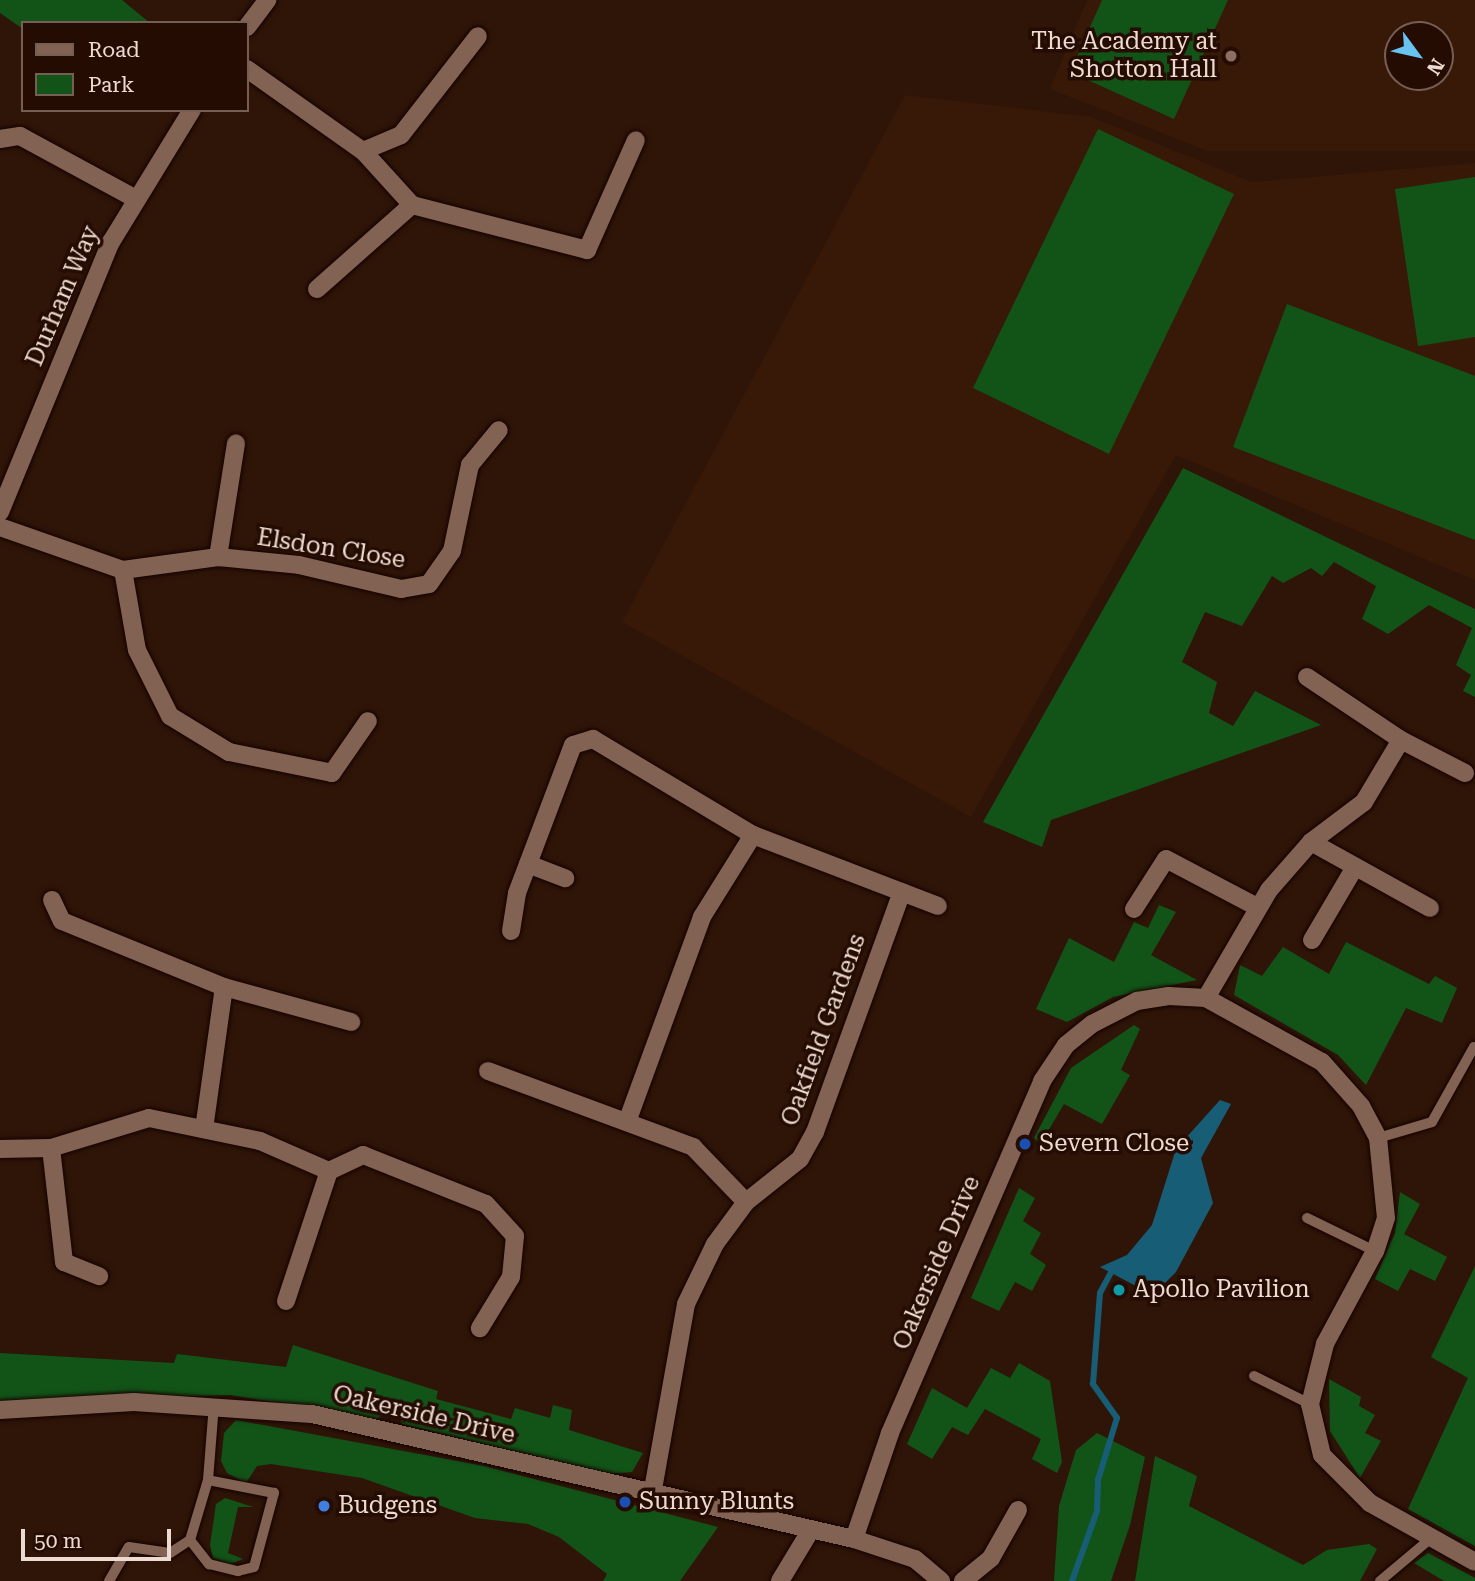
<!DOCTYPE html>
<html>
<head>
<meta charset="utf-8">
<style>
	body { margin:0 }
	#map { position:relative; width:1475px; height:1581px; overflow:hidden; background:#2f1508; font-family:"Roboto Serif",serif }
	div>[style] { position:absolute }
	.built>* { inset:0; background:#381807 }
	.green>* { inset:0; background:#125418 }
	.water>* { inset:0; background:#185d76 }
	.stream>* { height:6px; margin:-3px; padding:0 3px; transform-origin:3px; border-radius:3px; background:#185d76 }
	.roads { filter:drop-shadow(0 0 2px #160200) drop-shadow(0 0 2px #160200) }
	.service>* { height:10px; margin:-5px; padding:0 5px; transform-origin:5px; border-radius:5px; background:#826253 }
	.minor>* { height:18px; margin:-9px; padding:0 9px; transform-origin:9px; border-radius:9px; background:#826253 }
	.dots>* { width:19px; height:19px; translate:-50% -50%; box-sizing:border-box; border:4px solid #250c02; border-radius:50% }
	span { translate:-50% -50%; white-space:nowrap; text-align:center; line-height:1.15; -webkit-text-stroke:7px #250c02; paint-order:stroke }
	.poi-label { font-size:24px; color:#eddbd2 }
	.right { translate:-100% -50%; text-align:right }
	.left { translate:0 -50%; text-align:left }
	.street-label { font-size:24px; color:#eddbd2 }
	.legend { position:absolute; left:21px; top:21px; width:228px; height:91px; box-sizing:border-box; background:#250c02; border:2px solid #755f55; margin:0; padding:9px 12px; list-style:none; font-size:21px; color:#eddbd2 }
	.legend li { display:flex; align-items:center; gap:14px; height:35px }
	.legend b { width:35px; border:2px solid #755f55 }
	.north { position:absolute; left:1384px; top:21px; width:70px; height:70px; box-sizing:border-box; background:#250c02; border:2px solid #755f55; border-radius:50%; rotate:123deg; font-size:19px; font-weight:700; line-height:28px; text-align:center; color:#eddbd2 }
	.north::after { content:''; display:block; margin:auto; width:24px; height:32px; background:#69c3f1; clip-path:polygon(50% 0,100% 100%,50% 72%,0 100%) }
	.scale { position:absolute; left:21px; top:1529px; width:150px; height:32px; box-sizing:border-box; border:4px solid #eddbd2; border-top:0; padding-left:9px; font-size:21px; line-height:24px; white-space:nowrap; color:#eddbd2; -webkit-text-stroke:5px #250c02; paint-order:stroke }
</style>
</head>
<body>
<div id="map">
	<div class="built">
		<div style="clip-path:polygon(evenodd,1087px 0,1475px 0,1475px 151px,1207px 151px,1050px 89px,1087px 0,1398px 35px,1440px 35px,1440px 77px,1398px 77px,1398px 35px)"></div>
		<div style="clip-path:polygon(905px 95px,1092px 117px,1251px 182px,1475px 163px,1475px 580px,1176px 455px,971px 817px,622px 622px)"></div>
	</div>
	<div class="green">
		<div style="clip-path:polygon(0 0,122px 0,150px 23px,23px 23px,23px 29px,0 13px)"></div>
		<div style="clip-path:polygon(1102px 0,1228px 0,1174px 119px,1070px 72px)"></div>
		<div style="clip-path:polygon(1098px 129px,1234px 194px,1109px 454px,973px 388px)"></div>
		<div style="clip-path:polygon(1475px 177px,1475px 337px,1418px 346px,1395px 189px)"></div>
		<div style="clip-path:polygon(1287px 304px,1475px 376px,1475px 540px,1233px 447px)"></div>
		<div style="clip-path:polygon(1183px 468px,1475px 609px,1475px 697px,1463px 691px,1471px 675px,1456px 665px,1472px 628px,1429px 605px,1388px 634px,1362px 619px,1376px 586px,1334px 562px,1322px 576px,1311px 568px,1283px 583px,1272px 576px,1242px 626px,1205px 612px,1182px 662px,1217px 682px,1209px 713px,1233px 726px,1255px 691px,1321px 725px,1051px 820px,1042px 847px,983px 822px)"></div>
		<div style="clip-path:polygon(1159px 905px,1176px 912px,1151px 955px,1197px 980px,1113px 997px,1067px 1022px,1036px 1009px,1069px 938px,1114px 962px,1134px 922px,1148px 928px)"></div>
		<div style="clip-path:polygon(1346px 942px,1429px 984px,1435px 976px,1457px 988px,1442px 1023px,1406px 1008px,1366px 1085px,1338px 1055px,1234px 995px,1240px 965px,1262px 976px,1283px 947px,1329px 974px)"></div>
		<div style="clip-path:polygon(1134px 1025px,1140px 1029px,1121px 1070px,1130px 1075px,1102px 1124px,1064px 1104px,1041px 1143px,1034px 1138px,1071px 1068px)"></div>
		<div style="clip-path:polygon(1019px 1188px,1035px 1198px,1023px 1221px,1041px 1233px,1030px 1254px,1046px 1265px,1032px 1291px,1015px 1282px,999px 1311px,971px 1298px)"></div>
		<div style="clip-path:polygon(1400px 1192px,1420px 1204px,1404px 1234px,1447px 1257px,1435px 1281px,1410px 1269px,1398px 1291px,1375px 1279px,1395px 1233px)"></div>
		<div style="clip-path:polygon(1475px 1266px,1475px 1546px,1408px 1509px,1468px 1378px,1431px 1357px)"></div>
		<div style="clip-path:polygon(293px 1345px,438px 1391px,436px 1399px,511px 1419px,515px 1408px,550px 1418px,553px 1405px,572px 1410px,569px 1430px,643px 1453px,632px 1472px,609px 1474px,402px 1424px,400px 1417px,383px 1413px,377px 1419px,230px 1395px,0 1401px,0 1353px,174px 1363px,177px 1354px,286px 1367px)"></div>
		<div style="clip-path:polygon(1019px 1363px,1050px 1381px,1062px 1462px,1057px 1473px,1032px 1459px,1041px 1439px,985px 1409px,968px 1435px,952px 1427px,932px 1459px,907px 1444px,932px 1388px,967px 1408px,991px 1368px,1010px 1378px)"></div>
		<div style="clip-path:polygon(1329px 1379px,1361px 1397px,1359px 1406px,1375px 1415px,1365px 1433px,1381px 1441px,1360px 1478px,1330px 1431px)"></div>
		<div style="clip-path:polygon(236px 1420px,484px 1466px,718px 1527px,680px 1581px,603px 1581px,607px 1574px,559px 1537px,528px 1524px,475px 1518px,362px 1478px,271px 1464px,257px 1466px,246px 1483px,227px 1473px,221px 1461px,224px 1433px)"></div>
		<div style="clip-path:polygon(1097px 1433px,1145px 1457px,1130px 1525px,1111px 1581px,1054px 1581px,1059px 1506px,1076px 1450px)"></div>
		<div style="clip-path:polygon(1155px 1456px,1197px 1476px,1189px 1506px,1303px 1565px,1327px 1550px,1369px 1544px,1377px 1549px,1360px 1581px,1135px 1581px)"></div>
		<div style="clip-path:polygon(225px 1498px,253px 1507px,238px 1507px,228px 1553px,243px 1559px,230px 1564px,213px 1558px,210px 1545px,216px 1504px)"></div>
		<div style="clip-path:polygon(1428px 1553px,1475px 1578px,1475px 1581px,1444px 1581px,1414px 1563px)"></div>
	</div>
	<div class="water">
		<div style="clip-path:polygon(1220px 1100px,1231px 1104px,1201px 1158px,1213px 1203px,1176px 1272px,1153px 1295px,1100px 1267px,1127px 1255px,1152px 1225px,1176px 1149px)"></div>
	</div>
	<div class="stream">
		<div style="left:1072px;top:1581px;width:74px;rotate:-70.3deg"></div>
		<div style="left:1097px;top:1511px;width:31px;rotate:-88deg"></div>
		<div style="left:1098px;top:1480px;width:65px;rotate:-73deg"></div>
		<div style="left:1117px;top:1418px;width:42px;rotate:-125.2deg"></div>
		<div style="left:1093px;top:1384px;width:91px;rotate:-85.6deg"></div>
		<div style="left:1100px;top:1293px;width:24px;rotate:-62deg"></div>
	</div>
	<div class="roads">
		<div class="service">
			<div style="left:1378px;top:1138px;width:56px;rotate:-16.5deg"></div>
			<div style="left:1432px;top:1122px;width:86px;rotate:-60.8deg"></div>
			<div style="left:1307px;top:1218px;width:76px;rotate:25.9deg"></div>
			<div style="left:1254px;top:1376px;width:63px;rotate:26.6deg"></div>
			<div style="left:190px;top:1540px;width:31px;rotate:52deg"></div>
			<div style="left:209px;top:1564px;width:30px;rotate:14deg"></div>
			<div style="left:238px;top:1571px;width:16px;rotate:-14deg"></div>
			<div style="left:254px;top:1567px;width:77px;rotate:-74.9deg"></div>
			<div style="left:274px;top:1493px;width:67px;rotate:-168.9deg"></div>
			<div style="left:109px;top:1581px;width:39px;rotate:-60deg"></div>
			<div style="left:129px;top:1547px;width:41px;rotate:8.3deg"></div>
			<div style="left:170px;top:1553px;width:24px;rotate:-33deg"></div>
			<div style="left:190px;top:1540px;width:63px;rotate:-73.3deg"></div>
			<div style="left:208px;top:1480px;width:76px;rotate:-85.5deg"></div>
			<div style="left:1380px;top:1581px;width:65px;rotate:-40deg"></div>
		</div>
		<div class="minor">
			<div style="left:247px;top:27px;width:34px;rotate:-53deg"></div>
			<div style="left:247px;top:69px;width:142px;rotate:35.3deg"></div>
			<div style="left:363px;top:151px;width:73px;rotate:47.8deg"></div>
			<div style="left:412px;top:205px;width:181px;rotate:14.4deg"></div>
			<div style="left:587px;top:250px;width:120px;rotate:-66deg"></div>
			<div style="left:0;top:139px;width:20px;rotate:-9deg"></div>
			<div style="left:20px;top:136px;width:132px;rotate:28.5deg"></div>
			<div style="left:363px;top:151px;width:41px;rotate:-22.8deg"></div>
			<div style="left:401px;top:135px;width:125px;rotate:-52.1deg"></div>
			<div style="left:317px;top:289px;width:127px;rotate:-41.5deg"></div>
			<div style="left:0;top:512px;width:292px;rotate:-67.7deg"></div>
			<div style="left:111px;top:242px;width:155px;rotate:-58.5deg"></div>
			<div style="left:0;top:527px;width:130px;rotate:19.3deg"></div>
			<div style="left:123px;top:570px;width:96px;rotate:-7.8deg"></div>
			<div style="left:218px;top:557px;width:81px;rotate:5.6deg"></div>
			<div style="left:299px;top:565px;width:105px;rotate:13.2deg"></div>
			<div style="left:401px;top:589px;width:28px;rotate:-10deg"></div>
			<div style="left:429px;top:584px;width:40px;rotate:-55.1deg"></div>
			<div style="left:452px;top:551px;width:88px;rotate:-78.2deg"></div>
			<div style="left:470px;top:465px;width:45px;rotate:-50.4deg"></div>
			<div style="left:218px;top:557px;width:115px;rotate:-81deg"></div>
			<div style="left:123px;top:570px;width:81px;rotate:80.1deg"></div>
			<div style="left:137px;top:650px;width:74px;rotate:63.4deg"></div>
			<div style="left:170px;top:716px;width:69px;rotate:31.4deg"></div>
			<div style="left:229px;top:752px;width:105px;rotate:11.5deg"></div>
			<div style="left:332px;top:773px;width:63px;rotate:-55.3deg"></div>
			<div style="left:1307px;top:677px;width:113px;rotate:33.8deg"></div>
			<div style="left:1401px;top:740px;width:72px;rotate:27.3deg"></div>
			<div style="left:753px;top:835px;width:198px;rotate:21deg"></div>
			<div style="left:1311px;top:842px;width:136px;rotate:29deg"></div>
			<div style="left:528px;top:864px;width:40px;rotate:21deg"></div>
			<div style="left:52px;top:900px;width:23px;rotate:65deg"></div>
			<div style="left:62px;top:921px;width:175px;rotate:22.2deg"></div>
			<div style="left:224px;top:987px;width:132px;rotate:15.4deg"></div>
			<div style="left:1134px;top:909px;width:59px;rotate:-57.4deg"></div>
			<div style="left:1166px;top:859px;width:103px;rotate:27.8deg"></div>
			<div style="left:511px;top:931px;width:38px;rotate:-81deg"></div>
			<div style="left:517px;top:893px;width:158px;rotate:-69.3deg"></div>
			<div style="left:573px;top:745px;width:21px;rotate:-17deg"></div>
			<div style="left:593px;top:739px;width:187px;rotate:31deg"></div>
			<div style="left:753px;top:835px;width:97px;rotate:121.9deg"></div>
			<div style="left:702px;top:917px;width:218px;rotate:110.1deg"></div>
			<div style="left:1312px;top:940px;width:85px;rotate:-59.5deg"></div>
			<div style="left:1206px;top:998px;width:125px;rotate:-59.7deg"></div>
			<div style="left:1269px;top:890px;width:64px;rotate:-48.8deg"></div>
			<div style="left:1311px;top:842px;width:66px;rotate:-37deg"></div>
			<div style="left:1364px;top:802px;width:72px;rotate:-59.2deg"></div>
			<div style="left:488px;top:1071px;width:219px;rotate:20.3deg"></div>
			<div style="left:693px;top:1147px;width:76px;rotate:46.1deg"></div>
			<div style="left:204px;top:1129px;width:143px;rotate:-82deg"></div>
			<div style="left:51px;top:1148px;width:115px;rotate:83.5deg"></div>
			<div style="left:64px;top:1262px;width:38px;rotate:22deg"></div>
			<div style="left:0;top:1149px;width:51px;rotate:-1.1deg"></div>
			<div style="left:51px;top:1148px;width:102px;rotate:-17deg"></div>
			<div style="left:149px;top:1118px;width:113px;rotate:11.7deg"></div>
			<div style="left:260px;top:1141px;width:75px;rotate:23.5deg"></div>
			<div style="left:329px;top:1171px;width:38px;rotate:-25deg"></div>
			<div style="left:363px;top:1155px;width:132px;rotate:21.7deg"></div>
			<div style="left:486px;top:1204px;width:43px;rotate:47.8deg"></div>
			<div style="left:515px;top:1236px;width:41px;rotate:95.6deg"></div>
			<div style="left:511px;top:1277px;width:60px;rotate:121.3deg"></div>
			<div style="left:286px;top:1301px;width:137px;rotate:-71.7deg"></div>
			<div style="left:0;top:1410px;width:134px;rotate:-3.4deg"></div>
			<div style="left:134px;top:1402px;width:178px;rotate:3.9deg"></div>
			<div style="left:312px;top:1414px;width:556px;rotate:12.99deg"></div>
			<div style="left:854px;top:1539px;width:64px;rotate:18.2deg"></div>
			<div style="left:915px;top:1559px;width:34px;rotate:40deg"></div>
			<div style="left:652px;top:1495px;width:194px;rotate:-79.9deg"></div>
			<div style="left:686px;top:1304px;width:67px;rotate:-64.2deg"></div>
			<div style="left:715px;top:1244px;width:52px;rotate:-53.6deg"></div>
			<div style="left:746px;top:1202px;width:69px;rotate:-38.5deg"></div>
			<div style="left:800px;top:1159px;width:31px;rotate:-61deg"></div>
			<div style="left:815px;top:1132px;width:255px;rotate:-70.1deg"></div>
			<div style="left:854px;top:1539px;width:112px;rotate:-71.2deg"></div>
			<div style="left:890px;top:1433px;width:383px;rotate:-66.6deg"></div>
			<div style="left:1042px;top:1081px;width:43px;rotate:-56.3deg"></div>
			<div style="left:1066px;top:1045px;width:33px;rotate:-39deg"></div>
			<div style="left:1092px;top:1024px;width:51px;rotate:-27.1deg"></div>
			<div style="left:1137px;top:1001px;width:32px;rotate:-9deg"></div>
			<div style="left:1169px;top:996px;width:37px;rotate:3deg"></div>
			<div style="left:1206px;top:998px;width:132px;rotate:28.9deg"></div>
			<div style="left:1322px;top:1062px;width:59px;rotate:48.4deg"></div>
			<div style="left:1361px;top:1106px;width:36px;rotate:62deg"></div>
			<div style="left:1378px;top:1138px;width:80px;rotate:84.3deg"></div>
			<div style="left:1386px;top:1218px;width:35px;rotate:108deg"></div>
			<div style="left:1375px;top:1251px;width:106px;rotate:118.3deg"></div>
			<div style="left:1325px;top:1344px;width:62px;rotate:104deg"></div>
			<div style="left:1310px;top:1404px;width:52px;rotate:76.8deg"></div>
			<div style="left:1322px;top:1455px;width:68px;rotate:45deg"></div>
			<div style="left:1370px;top:1503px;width:120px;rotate:29.3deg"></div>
			<div style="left:780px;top:1581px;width:56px;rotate:-58.9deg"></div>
			<div style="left:963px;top:1581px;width:36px;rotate:-39deg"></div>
			<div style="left:991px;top:1558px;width:55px;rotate:-60.6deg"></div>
		</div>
	</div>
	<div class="dots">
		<div style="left:1231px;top:56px;background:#8d6e63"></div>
		<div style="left:1025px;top:1144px;background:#1a4fb4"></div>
		<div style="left:1119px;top:1290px;background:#0f9aa8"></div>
		<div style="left:625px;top:1502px;background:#1a4fb4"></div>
		<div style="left:324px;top:1506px;background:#3f7fe0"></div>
	</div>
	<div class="poi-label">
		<span class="right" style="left:1217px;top:56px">The Academy at<br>Shotton Hall</span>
		<span class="left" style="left:1039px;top:1144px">Severn Close</span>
		<span class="left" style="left:1133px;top:1290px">Apollo Pavilion</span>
		<span class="left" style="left:639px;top:1502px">Sunny Blunts</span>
		<span class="left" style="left:338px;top:1506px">Budgens</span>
	</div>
	<div class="street-label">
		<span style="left:63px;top:296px;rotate:-67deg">Durham Way</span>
		<span style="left:331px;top:549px;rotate:9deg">Elsdon Close</span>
		<span style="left:824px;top:1030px;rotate:-70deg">Oakfield Gardens</span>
		<span style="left:937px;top:1263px;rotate:-67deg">Oakerside Drive</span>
		<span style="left:424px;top:1415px;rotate:13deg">Oakerside Drive</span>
	</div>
	<ul class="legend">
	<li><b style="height:9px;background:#826253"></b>Road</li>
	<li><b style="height:19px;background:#125418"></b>Park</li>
	</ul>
	<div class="north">N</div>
	<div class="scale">50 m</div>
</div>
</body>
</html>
